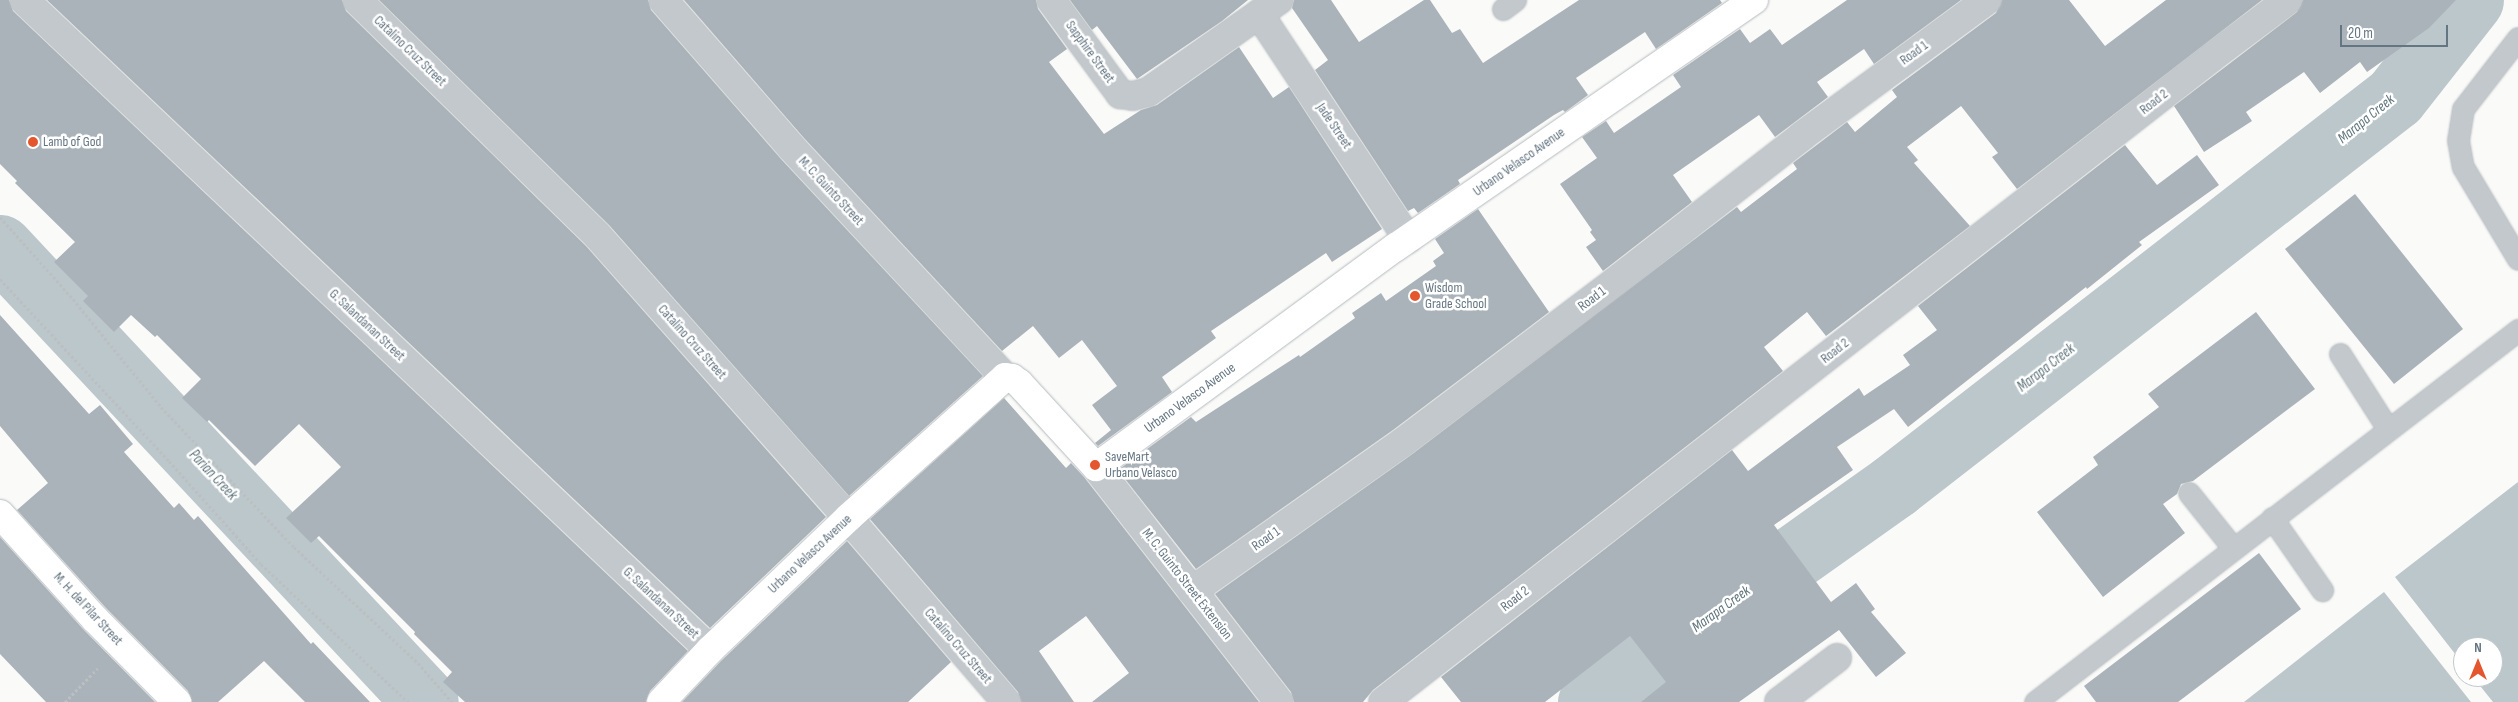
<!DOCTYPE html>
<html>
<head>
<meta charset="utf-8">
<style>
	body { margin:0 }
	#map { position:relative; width:2518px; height:702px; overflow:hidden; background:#fafaf8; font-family:"Sofia Sans Condensed",sans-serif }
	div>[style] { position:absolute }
	.water>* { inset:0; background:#bbc7cb }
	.river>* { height:65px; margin:-32.5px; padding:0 32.5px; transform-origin:32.5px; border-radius:32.5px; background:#bbc7cb }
	.building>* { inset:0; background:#aab3b9 }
	.path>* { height:3px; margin-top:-1.5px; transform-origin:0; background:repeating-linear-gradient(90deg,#bbbfc2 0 2.5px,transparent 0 5px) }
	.roads { filter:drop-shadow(0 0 1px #b3babf) drop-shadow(0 0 1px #b3babf) }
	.lane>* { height:21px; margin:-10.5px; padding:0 10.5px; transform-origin:10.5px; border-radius:10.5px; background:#c3c8cc }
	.street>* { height:28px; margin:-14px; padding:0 14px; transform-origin:14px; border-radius:14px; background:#c3c8cc }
	.secondary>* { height:28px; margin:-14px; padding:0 14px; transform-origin:14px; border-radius:14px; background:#fff }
	.dots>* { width:14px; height:14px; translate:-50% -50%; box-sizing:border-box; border:2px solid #fff; border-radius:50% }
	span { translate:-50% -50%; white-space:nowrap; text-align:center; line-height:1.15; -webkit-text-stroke:5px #fff; paint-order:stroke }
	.street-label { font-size:14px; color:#657683 }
	.poi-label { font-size:14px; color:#657683 }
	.left { translate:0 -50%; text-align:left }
	.water-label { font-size:15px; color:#60757c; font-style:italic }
	.north { position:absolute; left:2453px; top:637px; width:50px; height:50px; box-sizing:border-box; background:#fff; border:1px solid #c1c8cd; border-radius:50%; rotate:0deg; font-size:14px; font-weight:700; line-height:20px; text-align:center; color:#657683 }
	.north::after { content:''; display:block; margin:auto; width:18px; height:22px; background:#e4572e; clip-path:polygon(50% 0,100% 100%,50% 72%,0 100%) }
	.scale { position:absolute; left:2340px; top:25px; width:108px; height:22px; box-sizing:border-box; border:2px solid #657683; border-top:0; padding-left:6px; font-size:15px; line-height:18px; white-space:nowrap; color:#657683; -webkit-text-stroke:4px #fff; paint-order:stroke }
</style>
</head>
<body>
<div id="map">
	<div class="water">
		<div style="clip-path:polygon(2518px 482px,2518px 702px,2493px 702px,2473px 677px,2493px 677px,2493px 647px,2463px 647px,2463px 664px,2395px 577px)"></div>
		<div style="clip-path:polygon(2384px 592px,2471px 702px,2244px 702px)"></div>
	</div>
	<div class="river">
		<div style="left:0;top:247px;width:623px;rotate:46.89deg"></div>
		<div style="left:1590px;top:702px;width:373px;rotate:-35.4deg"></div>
		<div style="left:1894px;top:486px;width:634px;rotate:-37.83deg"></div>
		<div style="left:2395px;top:97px;width:123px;rotate:-51.9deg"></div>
	</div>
	<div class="building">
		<div style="clip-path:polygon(0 0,9px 0,13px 11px,688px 651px,650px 691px,646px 702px,465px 702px,443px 682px,452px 672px,414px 634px,415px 632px,319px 536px,311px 543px,286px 518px,341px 467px,299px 424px,255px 466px,209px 420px,207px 422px,182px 398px,201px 379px,157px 335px,155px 337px,131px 315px,114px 332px,83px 301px,88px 296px,54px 262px,75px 242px,15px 183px,17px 181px,0 164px)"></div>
		<div style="clip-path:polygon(47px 0,342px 0,346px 11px,586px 246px,826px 517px,710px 628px)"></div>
		<div style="clip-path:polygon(379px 0,648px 0,651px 10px,781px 159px,983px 376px,849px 496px,609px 225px)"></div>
		<div style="clip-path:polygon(684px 0,1036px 0,1038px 9px,1067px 49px,1049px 62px,1104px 134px,1141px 110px,1157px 105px,1239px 47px,1273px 98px,1289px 87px,1382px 229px,1332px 262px,1326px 253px,1211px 331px,1216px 338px,1162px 377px,1172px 392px,1098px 446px,1095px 443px,1111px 430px,1092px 405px,1117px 386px,1082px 340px,1059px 358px,1033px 326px,1002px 351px,804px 138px)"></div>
		<div style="clip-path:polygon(1070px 0,1248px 0,1222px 21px,1137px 79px,1097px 26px,1092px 30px)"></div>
		<div style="clip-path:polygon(1294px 0,1331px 0,1359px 42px,1424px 0,1430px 0,1452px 33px,1460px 29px,1483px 63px,1579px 0,1720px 0,1722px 3px,1656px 49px,1645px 32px,1576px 78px,1588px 95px,1565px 112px,1563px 110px,1554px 115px,1458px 180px,1460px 184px,1418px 213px,1414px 208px,1408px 211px,1315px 70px,1328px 60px,1292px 8px)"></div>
		<div style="clip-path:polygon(1847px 0,1961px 0,1874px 64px,1864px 49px,1817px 82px,1828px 97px,1775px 137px,1759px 115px,1673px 175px,1692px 202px,1603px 271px,1586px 247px,1596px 240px,1590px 232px,1592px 230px,1560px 184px,1597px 158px,1582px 137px,1606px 121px,1614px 133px,1681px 87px,1673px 75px,1740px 29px,1750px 43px,1770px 29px,1782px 45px)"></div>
		<div style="clip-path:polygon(2002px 0,2069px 0,2105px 46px,2166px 0,2262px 0,2017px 189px,1992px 157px,1998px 153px,1961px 106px,1907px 147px,1918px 160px,1914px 163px,1970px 226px,1826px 336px,1807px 312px,1764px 347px,1783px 371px,1373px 690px,1363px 702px,1294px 702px,1291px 692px,1215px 594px,1411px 455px,1737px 207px,1741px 212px,1797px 169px,1793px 163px,1847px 122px,1855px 132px,1897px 97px,1892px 90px,1996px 13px)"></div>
		<div style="clip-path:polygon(2303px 0,2456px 0,2429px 28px,2367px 72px,2360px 62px,2320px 93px,2304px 72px,2246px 112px,2252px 121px,2204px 152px,2174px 106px,2297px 12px)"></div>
		<div style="clip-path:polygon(2125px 145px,2157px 185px,2197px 155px,2219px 185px,2139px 242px,2142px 245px,2087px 289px,2086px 287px,1908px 427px,1894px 409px,1837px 447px,1853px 470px,1774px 525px,1831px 602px,1856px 583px,1875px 609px,1871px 612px,1906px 653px,1876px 677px,1839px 630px,1739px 702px,1641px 702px,1666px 682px,1630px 636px,1545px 702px,1461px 702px,1441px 677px,1732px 450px,1748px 471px,1859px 388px,1864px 396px,1910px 365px,1903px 355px,1937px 330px,1918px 306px)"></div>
		<div style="clip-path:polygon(2355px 194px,2463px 329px,2394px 384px,2285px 249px)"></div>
		<div style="clip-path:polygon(1478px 209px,1549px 312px,1393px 430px,1196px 569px,1118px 470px,1191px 417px,1196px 422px,1299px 355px,1300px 357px,1355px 318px,1352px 313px,1381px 293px,1386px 301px,1436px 266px,1433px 261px,1444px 253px,1435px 239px)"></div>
		<div style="clip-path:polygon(2256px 312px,2315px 389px,2193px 481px,2181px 484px,2177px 494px,2163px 504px,2185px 533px,2103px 597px,2037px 512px,2098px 465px,2093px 457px,2159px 407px,2148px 394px)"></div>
		<div style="clip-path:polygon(0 315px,89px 414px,100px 405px,133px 444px,124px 452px,174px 508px,179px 503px,194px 520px,198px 516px,311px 644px,313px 642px,370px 702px,305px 702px,264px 661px,218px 702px,192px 702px,188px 691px,106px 608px,17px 510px,48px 483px,0 426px)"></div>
		<div style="clip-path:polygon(1004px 398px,1066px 468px,1071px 463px,1084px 477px,1259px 702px,1092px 702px,1129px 673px,1086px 616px,1039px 651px,1074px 702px,1021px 702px,1018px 692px,870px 519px)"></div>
		<div style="clip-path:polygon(0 537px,83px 629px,155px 702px,46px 702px,0 654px)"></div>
		<div style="clip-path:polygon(847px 541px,951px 662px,908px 702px,682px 702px,721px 661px)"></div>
		<div style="clip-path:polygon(2259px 553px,2301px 609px,2178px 702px,2096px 702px,2084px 686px)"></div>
	</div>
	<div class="path">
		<div style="left:0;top:217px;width:110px;rotate:48.3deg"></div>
		<div style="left:73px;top:299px;width:139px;rotate:50.8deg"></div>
		<div style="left:161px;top:407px;width:193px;rotate:46.5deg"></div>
		<div style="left:294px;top:547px;width:170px;rotate:43.1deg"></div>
		<div style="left:418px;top:663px;width:52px;rotate:48.9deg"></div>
		<div style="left:0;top:279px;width:248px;rotate:47.1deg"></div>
		<div style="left:169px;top:461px;width:138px;rotate:48.2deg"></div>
		<div style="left:261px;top:564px;width:202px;rotate:43.2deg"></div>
		<div style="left:65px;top:702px;width:47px;rotate:-45.9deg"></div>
	</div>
	<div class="roads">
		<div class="lane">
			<div style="left:1503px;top:9px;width:15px;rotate:-37deg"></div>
			<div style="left:2518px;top:38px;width:90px;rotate:127.8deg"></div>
			<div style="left:2463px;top:109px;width:31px;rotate:99deg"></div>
			<div style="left:2458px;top:140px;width:27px;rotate:80deg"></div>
			<div style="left:2463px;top:167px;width:107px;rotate:59.1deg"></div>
			<div style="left:2340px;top:354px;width:89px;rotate:57.4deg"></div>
			<div style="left:2189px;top:493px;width:70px;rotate:51.3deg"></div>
			<div style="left:2272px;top:518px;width:88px;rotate:55.2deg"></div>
			<div style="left:2035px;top:702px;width:610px;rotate:-37.6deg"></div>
		</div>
		<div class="street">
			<div style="left:24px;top:0;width:945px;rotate:43.46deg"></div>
			<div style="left:357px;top:0;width:336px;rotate:44.4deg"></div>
			<div style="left:597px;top:235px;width:378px;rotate:48.4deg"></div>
			<div style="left:848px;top:518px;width:243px;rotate:49.3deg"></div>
			<div style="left:663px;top:0;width:196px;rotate:48.9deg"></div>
			<div style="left:792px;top:148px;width:313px;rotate:47.1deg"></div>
			<div style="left:1051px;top:0;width:117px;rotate:53.7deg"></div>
			<div style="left:1120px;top:94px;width:13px;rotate:9deg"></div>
			<div style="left:1133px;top:96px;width:16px;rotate:-15deg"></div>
			<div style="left:1148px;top:92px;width:160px;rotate:-35.1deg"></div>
			<div style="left:1259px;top:14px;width:270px;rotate:56.5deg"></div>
			<div style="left:1096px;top:467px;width:298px;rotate:52.1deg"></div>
			<div style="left:1192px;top:591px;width:257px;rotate:-35.2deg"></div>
			<div style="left:1402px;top:443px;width:268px;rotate:-37.1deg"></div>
			<div style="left:1616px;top:281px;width:236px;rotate:-37.9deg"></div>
			<div style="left:1802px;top:136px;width:230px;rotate:-36.3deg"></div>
			<div style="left:1383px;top:702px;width:1050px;rotate:-37.88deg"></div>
			<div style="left:2212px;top:57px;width:95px;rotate:-36.9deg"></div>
			<div style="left:1779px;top:702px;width:73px;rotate:-37.2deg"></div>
		</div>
		<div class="secondary">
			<div style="left:0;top:514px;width:142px;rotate:47.9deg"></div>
			<div style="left:95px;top:619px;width:117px;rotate:45.3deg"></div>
			<div style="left:661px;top:702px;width:71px;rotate:-46.7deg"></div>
			<div style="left:710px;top:650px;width:191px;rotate:-43.7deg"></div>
			<div style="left:848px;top:518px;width:211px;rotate:-41.9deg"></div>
			<div style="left:1005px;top:377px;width:7px;rotate:8deg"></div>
			<div style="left:1012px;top:378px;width:9px;rotate:36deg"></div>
			<div style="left:1019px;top:383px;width:114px;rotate:47.5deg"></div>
			<div style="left:1096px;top:467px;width:372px;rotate:-36.3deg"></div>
			<div style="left:1396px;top:247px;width:435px;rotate:-34.6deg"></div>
		</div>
	</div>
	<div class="dots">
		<div style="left:33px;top:142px;background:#e4572e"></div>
		<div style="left:1415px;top:296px;background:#e4572e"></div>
		<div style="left:1095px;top:465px;background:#e4572e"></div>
	</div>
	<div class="street-label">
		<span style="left:410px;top:51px;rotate:44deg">Catalino Cruz Street</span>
		<span style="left:1090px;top:52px;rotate:54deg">Sapphire Street</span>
		<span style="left:1914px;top:53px;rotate:-36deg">Road 1</span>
		<span style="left:2154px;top:102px;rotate:-38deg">Road 2</span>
		<span style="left:1334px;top:126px;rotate:56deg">Jade Street</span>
		<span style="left:1519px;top:162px;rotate:-35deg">Urbano Velasco Avenue</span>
		<span style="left:831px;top:191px;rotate:47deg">M. C. Guinto Street</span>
		<span style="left:1592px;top:299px;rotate:-37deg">Road 1</span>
		<span style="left:367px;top:325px;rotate:43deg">G. Salandanan Street</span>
		<span style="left:692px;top:342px;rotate:48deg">Catalino Cruz Street</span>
		<span style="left:1835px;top:351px;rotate:-38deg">Road 2</span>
		<span style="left:1190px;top:398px;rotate:-36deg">Urbano Velasco Avenue</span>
		<span style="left:1266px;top:539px;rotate:-35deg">Road 1</span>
		<span style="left:810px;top:554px;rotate:-43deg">Urbano Velasco Avenue</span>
		<span style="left:1187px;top:584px;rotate:52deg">M. C. Guinto Street Extension</span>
		<span style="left:1515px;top:599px;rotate:-38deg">Road 2</span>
		<span style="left:661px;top:603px;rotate:43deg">G. Salandanan Street</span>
		<span style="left:88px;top:609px;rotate:47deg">M. H. del Pilar Street</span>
		<span style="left:958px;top:646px;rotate:49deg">Catalino Cruz Street</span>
	</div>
	<div class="poi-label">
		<span class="left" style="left:43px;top:142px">Lamb of God</span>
		<span class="left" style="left:1425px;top:296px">Wisdom<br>Grade School</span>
		<span class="left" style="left:1105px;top:465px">SaveMart<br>Urbano Velasco</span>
	</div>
	<div class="water-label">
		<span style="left:2366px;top:119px;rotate:-39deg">Marapa Creek</span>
		<span style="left:2046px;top:368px;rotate:-38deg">Marapa Creek</span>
		<span style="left:213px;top:475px;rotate:47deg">Parian Creek</span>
		<span style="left:1721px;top:609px;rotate:-36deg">Marapa Creek</span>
	</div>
	<div class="north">N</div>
	<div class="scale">20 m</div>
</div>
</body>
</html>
